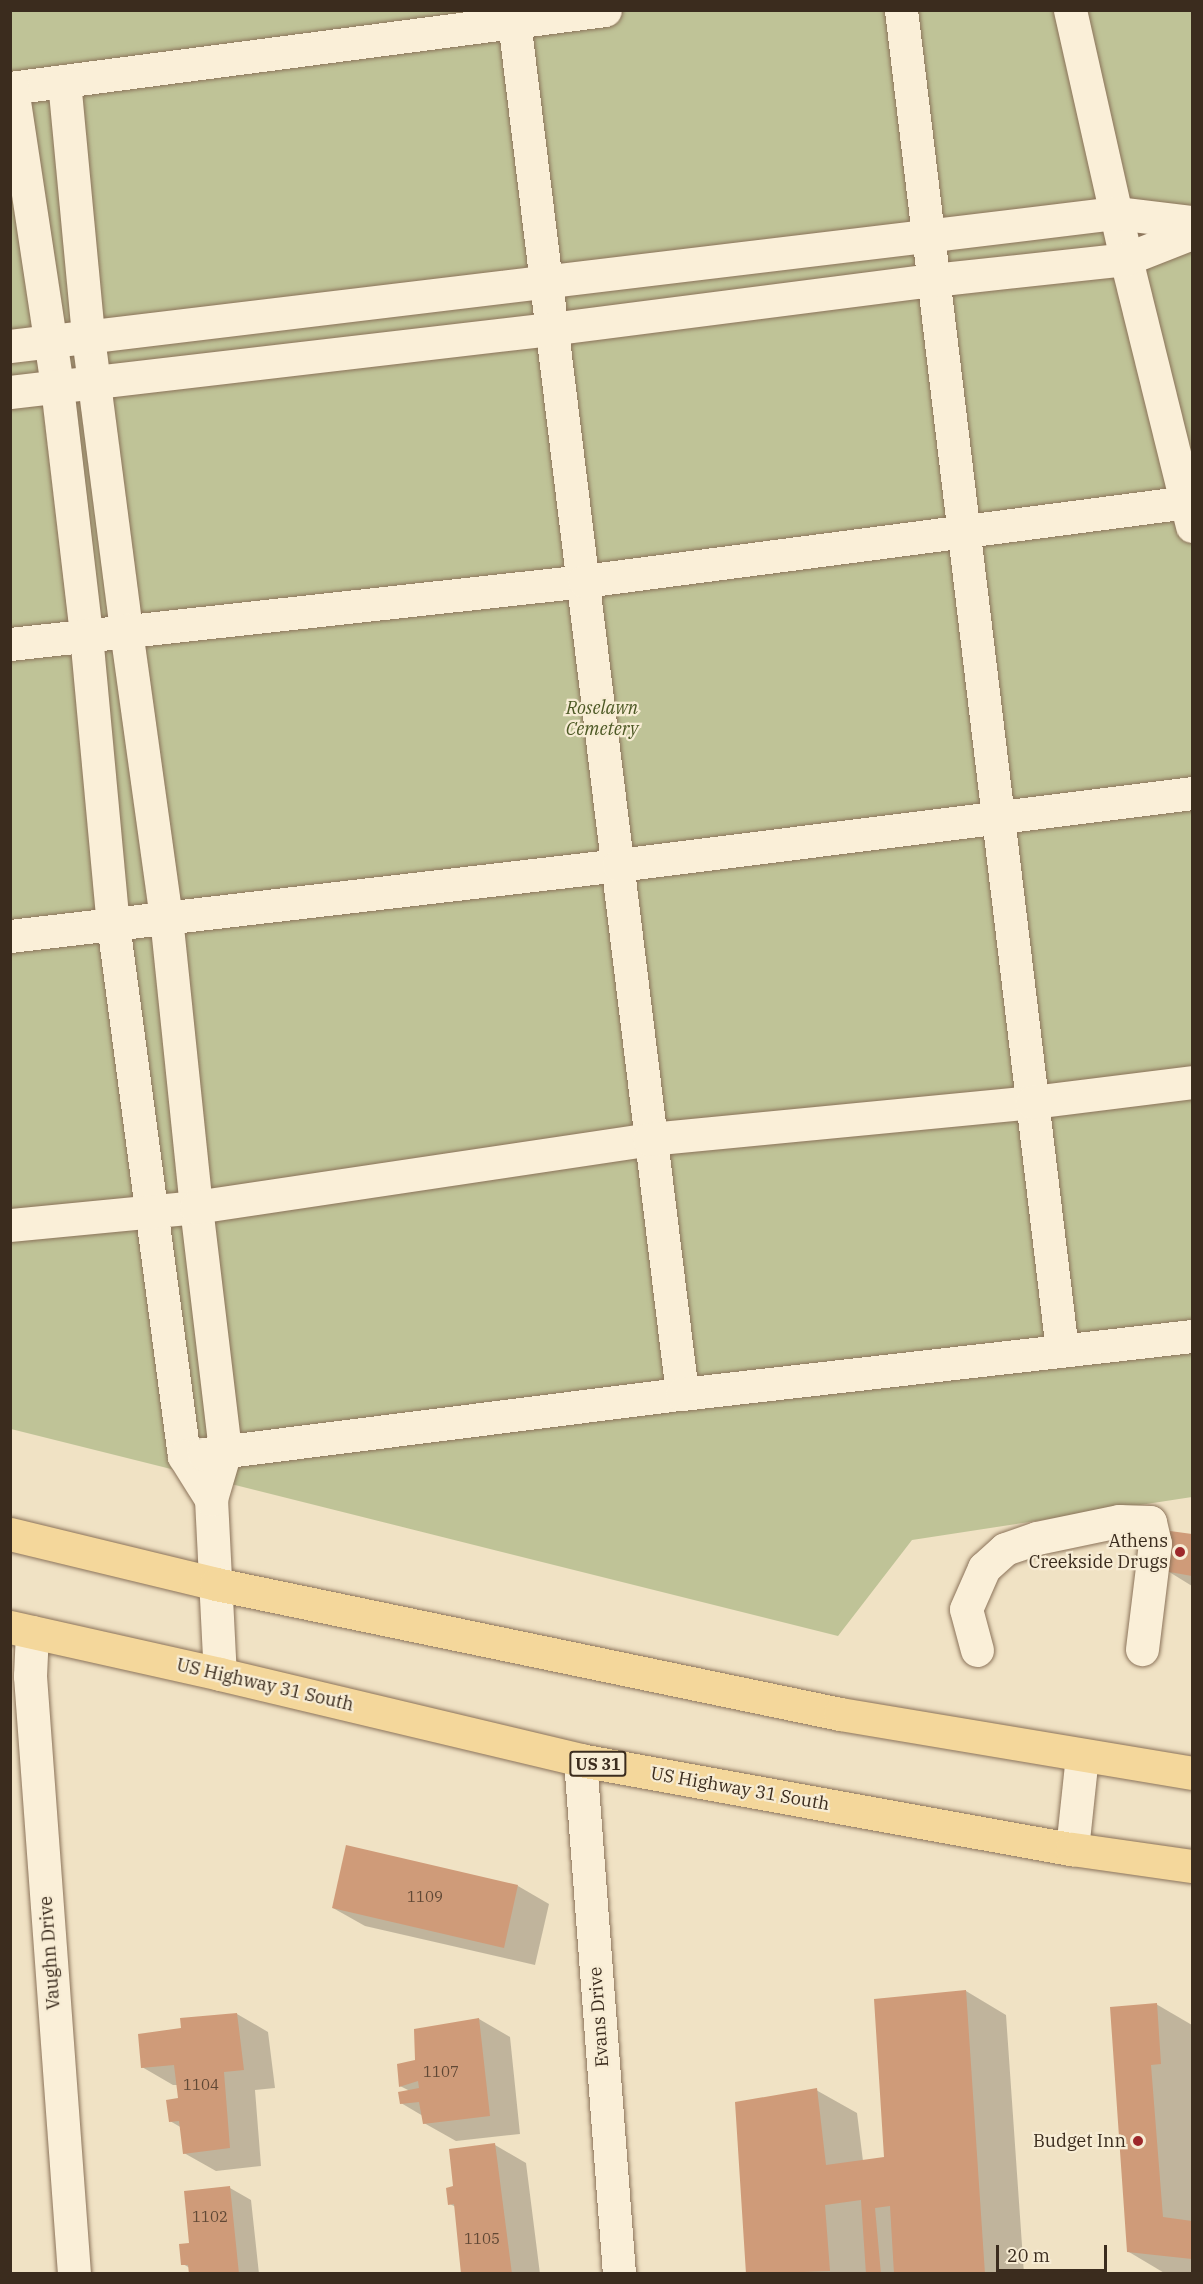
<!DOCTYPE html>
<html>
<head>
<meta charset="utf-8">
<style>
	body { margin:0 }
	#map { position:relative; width:1203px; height:2284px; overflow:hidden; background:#f0e2c4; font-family:"IBM Plex Serif",serif }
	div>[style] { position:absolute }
	.cemetery>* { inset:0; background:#bfc397 }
	.shadow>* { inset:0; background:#0003 }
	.building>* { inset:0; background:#cf9b79 }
	.roads { filter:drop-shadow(0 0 2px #8b735a) drop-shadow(0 0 2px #8b735a) }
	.minor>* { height:33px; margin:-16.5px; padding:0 16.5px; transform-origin:16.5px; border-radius:16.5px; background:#faefd8 }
	.major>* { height:33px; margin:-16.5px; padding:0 16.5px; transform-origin:16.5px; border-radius:16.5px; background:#f4d79b }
	.dots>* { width:16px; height:16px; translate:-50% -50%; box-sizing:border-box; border:3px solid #f7ecd4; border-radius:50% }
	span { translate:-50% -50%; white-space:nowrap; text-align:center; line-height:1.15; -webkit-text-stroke:4.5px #f7ecd4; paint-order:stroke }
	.number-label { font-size:15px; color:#604835 }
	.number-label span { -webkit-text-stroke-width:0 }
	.shield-label span { padding:2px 4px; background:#f7ecd4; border:2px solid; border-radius:4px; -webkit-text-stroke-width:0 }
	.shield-label { font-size:16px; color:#3b2c1e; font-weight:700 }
	.park-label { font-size:18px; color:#4c5824; font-style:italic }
	.poi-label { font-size:18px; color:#3b2c1e }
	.right { translate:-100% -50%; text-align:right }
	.street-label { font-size:18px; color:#3b2c1e }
	.frame { position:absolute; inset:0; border:12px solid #3b2c1e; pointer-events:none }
	.scale { position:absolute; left:996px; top:2245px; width:111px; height:27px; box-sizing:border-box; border:3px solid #3b2c1e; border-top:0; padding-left:8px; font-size:18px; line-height:21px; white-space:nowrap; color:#3b2c1e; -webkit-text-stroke:4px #f7ecd4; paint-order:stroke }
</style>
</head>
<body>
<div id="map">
	<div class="cemetery">
		<div style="clip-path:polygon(10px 11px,1192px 11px,1192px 1497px,912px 1540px,838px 1636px,11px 1429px)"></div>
	</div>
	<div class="shadow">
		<div style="clip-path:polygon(1171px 1533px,1192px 1535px,1192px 1586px,1166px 1570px)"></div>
		<div style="clip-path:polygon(518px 1886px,549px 1904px,535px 1965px,365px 1926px,333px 1908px)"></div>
		<div style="clip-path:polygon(966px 1991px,1006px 2015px,1024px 2274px,747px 2274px,816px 2090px,857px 2113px,863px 2161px,886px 2158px)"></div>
		<div style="clip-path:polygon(1156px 2004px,1192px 2025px,1192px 2274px,1166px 2274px,1129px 2252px)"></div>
		<div style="clip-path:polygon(237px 2014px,268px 2032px,275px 2088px,255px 2090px,261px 2166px,216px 2171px,184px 2153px,182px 2128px,170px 2121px,180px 2100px,178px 2085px,173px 2085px,142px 2067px,183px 2030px)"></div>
		<div style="clip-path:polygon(479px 2019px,510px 2037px,520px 2134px,456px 2141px,424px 2123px,423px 2116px,401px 2103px,410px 2091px,400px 2086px,416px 2061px)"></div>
		<div style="clip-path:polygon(495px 2145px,526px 2163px,540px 2274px,462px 2274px,456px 2207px,450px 2204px,455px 2187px)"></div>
		<div style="clip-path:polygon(230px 2188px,251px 2200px,259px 2274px,191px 2274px,190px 2268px,183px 2264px,190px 2245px)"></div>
	</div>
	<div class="building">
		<div style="clip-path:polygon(1170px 1531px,1192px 1534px,1192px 1576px,1164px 1571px)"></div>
		<div style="clip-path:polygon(346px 1845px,518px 1885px,504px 1948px,332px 1908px)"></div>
		<div style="clip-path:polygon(966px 1990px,985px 2274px,894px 2274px,890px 2206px,875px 2208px,881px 2274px,866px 2274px,861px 2200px,825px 2205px,830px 2271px,746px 2274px,735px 2102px,817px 2088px,826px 2165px,884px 2157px,874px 1999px)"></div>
		<div style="clip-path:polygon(1157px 2003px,1161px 2064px,1151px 2065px,1163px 2217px,1192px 2221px,1192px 2259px,1127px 2252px,1110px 2007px)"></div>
		<div style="clip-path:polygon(237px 2013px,244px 2070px,224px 2072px,230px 2148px,183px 2154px,179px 2121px,169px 2122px,166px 2100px,178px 2098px,174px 2065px,141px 2068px,138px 2034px,181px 2028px,180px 2018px)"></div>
		<div style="clip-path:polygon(479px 2018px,490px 2116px,423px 2124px,419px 2102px,400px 2104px,398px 2092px,419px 2088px,418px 2081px,399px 2087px,397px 2064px,415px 2060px,414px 2029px)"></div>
		<div style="clip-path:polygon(495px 2143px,512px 2274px,461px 2274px,454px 2204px,448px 2205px,446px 2188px,453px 2186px,449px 2149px)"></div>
		<div style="clip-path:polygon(230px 2186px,239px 2274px,189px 2274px,188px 2265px,181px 2265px,179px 2244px,189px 2243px,184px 2191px)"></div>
	</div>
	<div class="roads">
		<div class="minor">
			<div style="left:901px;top:10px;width:1350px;rotate:83.15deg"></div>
			<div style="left:1070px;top:10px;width:255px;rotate:77.3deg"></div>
			<div style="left:1126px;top:259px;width:275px;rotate:76.1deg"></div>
			<div style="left:514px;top:21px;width:1383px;rotate:83.02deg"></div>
			<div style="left:64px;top:81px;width:257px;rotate:84.6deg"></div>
			<div style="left:88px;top:337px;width:295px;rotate:82.6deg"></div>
			<div style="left:126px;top:630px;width:290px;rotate:82.1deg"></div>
			<div style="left:166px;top:917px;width:292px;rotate:84.1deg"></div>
			<div style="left:196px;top:1207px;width:246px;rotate:83.2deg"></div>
			<div style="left:225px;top:1451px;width:50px;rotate:106.3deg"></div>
			<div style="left:211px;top:1499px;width:175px;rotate:87.1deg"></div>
			<div style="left:10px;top:88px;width:600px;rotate:-7.47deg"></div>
			<div style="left:12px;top:88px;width:302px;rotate:81.4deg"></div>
			<div style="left:57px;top:387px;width:250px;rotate:83.3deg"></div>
			<div style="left:86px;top:635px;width:290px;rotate:84.7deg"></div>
			<div style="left:113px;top:924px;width:537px;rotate:82.4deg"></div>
			<div style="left:184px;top:1456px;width:51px;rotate:57.9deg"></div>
			<div style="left:10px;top:346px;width:1114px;rotate:-6.86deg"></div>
			<div style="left:1116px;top:213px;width:77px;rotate:6.8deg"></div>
			<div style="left:10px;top:392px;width:544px;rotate:-6.65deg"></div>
			<div style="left:550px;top:329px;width:386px;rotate:-7.3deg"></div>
			<div style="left:933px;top:280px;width:194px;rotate:-6.2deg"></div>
			<div style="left:1126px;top:259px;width:71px;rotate:-21.5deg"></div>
			<div style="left:10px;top:644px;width:577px;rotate:-6.26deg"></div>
			<div style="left:584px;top:581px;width:608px;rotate:-7.46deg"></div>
			<div style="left:10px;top:936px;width:613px;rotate:-6.65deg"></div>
			<div style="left:619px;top:865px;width:578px;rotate:-7.16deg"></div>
			<div style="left:10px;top:1225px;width:187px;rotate:-5.5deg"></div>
			<div style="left:196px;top:1207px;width:458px;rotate:-8.5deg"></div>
			<div style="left:649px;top:1139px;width:385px;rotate:-5.5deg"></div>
			<div style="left:1032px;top:1102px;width:161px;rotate:-7.1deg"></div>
			<div style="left:204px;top:1454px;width:482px;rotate:-7.2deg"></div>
			<div style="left:682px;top:1394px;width:513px;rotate:-6.49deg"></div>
			<div style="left:32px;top:1632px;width:44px;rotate:92.6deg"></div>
			<div style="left:30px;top:1676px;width:600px;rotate:85.79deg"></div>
			<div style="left:977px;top:1650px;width:42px;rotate:-105deg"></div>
			<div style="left:966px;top:1609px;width:45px;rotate:-66.3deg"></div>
			<div style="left:984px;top:1568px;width:28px;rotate:-42deg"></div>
			<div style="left:1005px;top:1549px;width:34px;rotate:-19deg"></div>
			<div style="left:1037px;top:1538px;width:84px;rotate:-11.7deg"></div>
			<div style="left:1119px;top:1521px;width:31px;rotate:2deg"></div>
			<div style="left:1150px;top:1522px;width:22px;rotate:77deg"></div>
			<div style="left:1155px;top:1543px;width:107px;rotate:97deg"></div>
			<div style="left:580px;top:1760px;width:515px;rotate:85.66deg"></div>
			<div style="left:1072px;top:1849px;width:94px;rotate:-83.9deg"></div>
		</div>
		<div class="major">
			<div style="left:10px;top:1534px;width:212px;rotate:13.6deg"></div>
			<div style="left:216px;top:1584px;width:637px;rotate:11.77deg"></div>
			<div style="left:840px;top:1714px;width:357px;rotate:9.5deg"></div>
			<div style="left:10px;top:1627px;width:215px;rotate:12.6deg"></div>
			<div style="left:220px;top:1674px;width:370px;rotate:13.4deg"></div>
			<div style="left:580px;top:1760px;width:500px;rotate:10.3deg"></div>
			<div style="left:1072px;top:1849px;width:121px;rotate:8.1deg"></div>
		</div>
	</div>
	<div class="dots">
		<div style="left:1180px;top:1552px;background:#9d282b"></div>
		<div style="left:1138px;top:2141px;background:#9d282b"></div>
	</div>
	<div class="number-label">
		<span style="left:425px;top:1897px">1109</span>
		<span style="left:441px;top:2072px">1107</span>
		<span style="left:201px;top:2085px">1104</span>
		<span style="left:210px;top:2217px">1102</span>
		<span style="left:482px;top:2239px">1105</span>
	</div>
	<div class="shield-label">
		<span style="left:598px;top:1764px">US 31</span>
	</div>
	<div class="park-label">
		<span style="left:602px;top:719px">Roselawn<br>Cemetery</span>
	</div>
	<div class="poi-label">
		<span class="right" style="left:1168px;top:1552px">Athens<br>Creekside Drugs</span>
		<span class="right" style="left:1126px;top:2141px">Budget Inn</span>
	</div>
	<div class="street-label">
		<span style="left:265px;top:1685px;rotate:13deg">US Highway 31 South</span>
		<span style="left:740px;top:1789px;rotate:10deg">US Highway 31 South</span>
		<span style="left:50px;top:1953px;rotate:-94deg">Vaughn Drive</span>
		<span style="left:599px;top:2017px;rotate:-94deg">Evans Drive</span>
	</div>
	<div class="frame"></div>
	<div class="scale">20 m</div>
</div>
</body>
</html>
